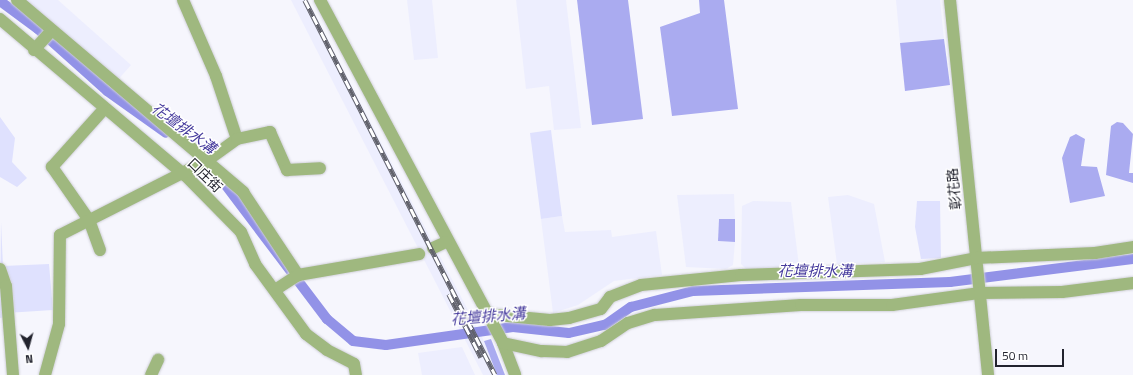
<!DOCTYPE html>
<html>
<head>
<meta charset="utf-8">
<style>
	body { margin:0 }
	#map { position:relative; width:1133px; height:375px; overflow:hidden; background:#f6f6fd; font-family:"Titillium Web","Noto Sans TC",sans-serif }
	div>[style] { position:absolute }
	.built>* { inset:0; background:#edeefe }
	.green>* { inset:0; background:#dfe1fe }
	.forest>* { inset:0; background:#aaabf0 }
	.canal>* { height:10px; margin:-5px; padding:0 5px; transform-origin:5px; border-radius:5px; background:#9292e7 }
	.roads { filter:drop-shadow(0 0 1px #d0d0d8) drop-shadow(0 0 1px #d0d0d8) }
	.minor>* { height:12px; margin:-6px; padding:0 6px; transform-origin:6px; border-radius:6px; background:#9fb87f }
	.rail>* { height:4.5px; margin-top:-2.25px; transform-origin:0; background:repeating-linear-gradient(90deg,#fff 0 9px,#61626c 0 18px); box-sizing:border-box; border-block:1px solid #61626c }
	span { translate:-50% -50%; white-space:nowrap; text-align:center; line-height:1.15; -webkit-text-stroke:3px #fff; paint-order:stroke }
	.street-label { font-size:14px; color:#22232e }
	.water-label { font-size:15px; color:#463b9d; font-style:italic }
	.north { position:absolute; left:8px; top:327px; width:40px; height:40px; -webkit-text-stroke:3px #fff; paint-order:stroke; rotate:174deg; font-size:11px; font-weight:700; line-height:16px; text-align:center; color:#22232e }
	.north::after { content:''; display:block; margin:auto; width:14px; height:18px; background:#22232e; clip-path:polygon(50% 0,100% 100%,50% 72%,0 100%) }
	.scale { position:absolute; left:995px; top:349px; width:69px; height:18px; box-sizing:border-box; border:2px solid #22232e; border-top:0; padding-left:5px; font-size:12px; line-height:14px; white-space:nowrap; color:#22232e; -webkit-text-stroke:3px #fff; paint-order:stroke }
</style>
</head>
<body>
<div id="map">
	<div class="built">
		<div style="clip-path:polygon(19px 0,58px 0,131px 65px,116px 82px)"></div>
		<div style="clip-path:polygon(291px 0,307px 0,484px 341px,497px 375px,483px 375px)"></div>
		<div style="clip-path:polygon(407px 0,432px 0,438px 58px,414px 60px)"></div>
		<div style="clip-path:polygon(516px 0,566px 0,581px 128px,554px 130px,549px 86px,526px 89px)"></div>
		<div style="clip-path:polygon(896px 0,940px 0,944px 39px,900px 43px)"></div>
		<div style="clip-path:polygon(734px 194px,735px 219px,719px 219px,718px 241px,735px 242px,733px 265px,726px 269px,686px 267px,677px 195px)"></div>
		<div style="clip-path:polygon(848px 195px,874px 204px,885px 262px,837px 264px,828px 197px)"></div>
		<div style="clip-path:polygon(753px 201px,791px 202px,799px 266px,747px 270px,741px 264px,742px 206px)"></div>
		<div style="clip-path:polygon(562px 216px,565px 232px,611px 230px,612px 237px,656px 231px,662px 275px,614px 281px,578px 305px,553px 313px,541px 219px)"></div>
		<div style="clip-path:polygon(462px 347px,475px 375px,422px 375px,418px 353px)"></div>
	</div>
	<div class="green">
		<div style="clip-path:polygon(0 117px,15px 138px,12px 162px,27px 178px,17px 187px,0 177px)"></div>
		<div style="clip-path:polygon(551px 130px,562px 216px,541px 219px,530px 133px)"></div>
		<div style="clip-path:polygon(917px 201px,940px 201px,941px 258px,921px 259px,915px 227px)"></div>
		<div style="clip-path:polygon(1px 222px,3px 266px,49px 264px,53px 310px,6px 313px,6px 317px,0 318px)"></div>
	</div>
	<div class="forest">
		<div style="clip-path:polygon(577px 0,628px 0,643px 119px,592px 125px)"></div>
		<div style="clip-path:polygon(699px 0,724px 0,738px 109px,672px 116px,660px 27px,700px 13px)"></div>
		<div style="clip-path:polygon(944px 39px,950px 85px,905px 91px,900px 43px)"></div>
		<div style="clip-path:polygon(1117px 122px,1123px 123px,1133px 134px,1129px 173px,1133px 173px,1133px 183px,1106px 175px,1111px 126px)"></div>
		<div style="clip-path:polygon(1076px 134px,1085px 139px,1081px 166px,1097px 167px,1105px 196px,1070px 203px,1062px 158px,1070px 137px)"></div>
		<div style="clip-path:polygon(719px 219px,735px 219px,735px 242px,718px 241px)"></div>
		<div style="clip-path:polygon(491px 339px,505px 375px,497px 375px,484px 341px)"></div>
	</div>
	<div class="canal">
		<div style="left:0;top:1px;width:47px;rotate:36.4deg"></div>
		<div style="left:38px;top:29px;width:93px;rotate:41.9deg"></div>
		<div style="left:107px;top:91px;width:72px;rotate:35.4deg"></div>
		<div style="left:218px;top:175px;width:181px;rotate:52.9deg"></div>
		<div style="left:327px;top:319px;width:34px;rotate:40deg"></div>
		<div style="left:353px;top:341px;width:33px;rotate:7deg"></div>
		<div style="left:386px;top:345px;width:128px;rotate:-8.1deg"></div>
		<div style="left:513px;top:327px;width:56px;rotate:6.1deg"></div>
		<div style="left:569px;top:333px;width:37px;rotate:-13deg"></div>
		<div style="left:605px;top:325px;width:32px;rotate:-35deg"></div>
		<div style="left:631px;top:307px;width:64px;rotate:-14.5deg"></div>
		<div style="left:693px;top:291px;width:257px;rotate:-2deg"></div>
		<div style="left:950px;top:282px;width:184px;rotate:-7.2deg"></div>
	</div>
	<div class="roads">
		<div class="minor">
			<div style="left:17px;top:0;width:297px;rotate:40.3deg"></div>
			<div style="left:243px;top:192px;width:100px;rotate:56.5deg"></div>
			<div style="left:183px;top:0;width:83px;rotate:66.5deg"></div>
			<div style="left:216px;top:76px;width:66px;rotate:71.6deg"></div>
			<div style="left:320px;top:0;width:389px;rotate:61.9deg"></div>
			<div style="left:503px;top:343px;width:34px;rotate:69deg"></div>
			<div style="left:950px;top:0;width:377px;rotate:84.2deg"></div>
			<div style="left:0;top:19px;width:243px;rotate:40.2deg"></div>
			<div style="left:186px;top:176px;width:78px;rotate:45.5deg"></div>
			<div style="left:241px;top:232px;width:35px;rotate:66deg"></div>
			<div style="left:255px;top:264px;width:87px;rotate:53.9deg"></div>
			<div style="left:306px;top:334px;width:26px;rotate:37deg"></div>
			<div style="left:327px;top:350px;width:30px;rotate:27deg"></div>
			<div style="left:354px;top:364px;width:11px;rotate:80deg"></div>
			<div style="left:34px;top:50px;width:25px;rotate:-48deg"></div>
			<div style="left:433px;top:248px;width:14px;rotate:-25deg"></div>
			<div style="left:100px;top:250px;width:32px;rotate:-110deg"></div>
			<div style="left:89px;top:220px;width:65px;rotate:-124.9deg"></div>
			<div style="left:52px;top:167px;width:78px;rotate:-48.1deg"></div>
			<div style="left:0;top:269px;width:18px;rotate:71deg"></div>
			<div style="left:6px;top:286px;width:89px;rotate:85.5deg"></div>
			<div style="left:275px;top:290px;width:27px;rotate:-33deg"></div>
			<div style="left:298px;top:275px;width:123px;rotate:-9.8deg"></div>
			<div style="left:487px;top:314px;width:63px;rotate:5.4deg"></div>
			<div style="left:550px;top:320px;width:19px;rotate:-6deg"></div>
			<div style="left:569px;top:318px;width:33px;rotate:-16deg"></div>
			<div style="left:601px;top:309px;width:15px;rotate:-53deg"></div>
			<div style="left:610px;top:297px;width:33px;rotate:-21deg"></div>
			<div style="left:641px;top:285px;width:100px;rotate:-5.7deg"></div>
			<div style="left:741px;top:275px;width:179px;rotate:-1.9deg"></div>
			<div style="left:920px;top:269px;width:57px;rotate:-11.1deg"></div>
			<div style="left:976px;top:258px;width:119px;rotate:-2.4deg"></div>
			<div style="left:1095px;top:253px;width:38px;rotate:-9deg"></div>
			<div style="left:503px;top:343px;width:40px;rotate:12deg"></div>
			<div style="left:542px;top:351px;width:25px;rotate:2deg"></div>
			<div style="left:567px;top:352px;width:36px;rotate:-18deg"></div>
			<div style="left:601px;top:341px;width:32px;rotate:-34deg"></div>
			<div style="left:628px;top:323px;width:28px;rotate:-17deg"></div>
			<div style="left:655px;top:315px;width:146px;rotate:-3.9deg"></div>
			<div style="left:801px;top:305px;width:91px"></div>
			<div style="left:892px;top:305px;width:89px;rotate:-7.8deg"></div>
			<div style="left:980px;top:293px;width:82px;rotate:-0.7deg"></div>
			<div style="left:1062px;top:292px;width:72px;rotate:-7.2deg"></div>
			<div style="left:45px;top:375px;width:53px;rotate:-74.6deg"></div>
			<div style="left:59px;top:324px;width:89px;rotate:-89.4deg"></div>
			<div style="left:60px;top:235px;width:166px;rotate:-26.9deg"></div>
			<div style="left:208px;top:160px;width:36px;rotate:-36deg"></div>
			<div style="left:237px;top:139px;width:34px;rotate:-12deg"></div>
			<div style="left:270px;top:132px;width:42px;rotate:65.9deg"></div>
			<div style="left:287px;top:170px;width:33px;rotate:-3deg"></div>
			<div style="left:151px;top:375px;width:17px;rotate:-65deg"></div>
		</div>
	</div>
	<div class="rail">
		<div style="left:305px;top:0;width:420px;rotate:63.1deg"></div>
		<div style="left:449px;top:294px;width:71px;rotate:63.1deg"></div>
	</div>
	<div class="street-label">
		<span style="left:205px;top:175px;rotate:44deg">口庄街</span>
		<span style="left:954px;top:189px;rotate:-96deg">彰花路</span>
	</div>
	<div class="water-label">
		<span style="left:184px;top:128px;rotate:36deg">花壇排水溝</span>
		<span style="left:815px;top:271px">花壇排水溝</span>
		<span style="left:488px;top:316px;rotate:-5deg">花壇排水溝</span>
	</div>
	<div class="north">N</div>
	<div class="scale">50 m</div>
</div>
</body>
</html>
